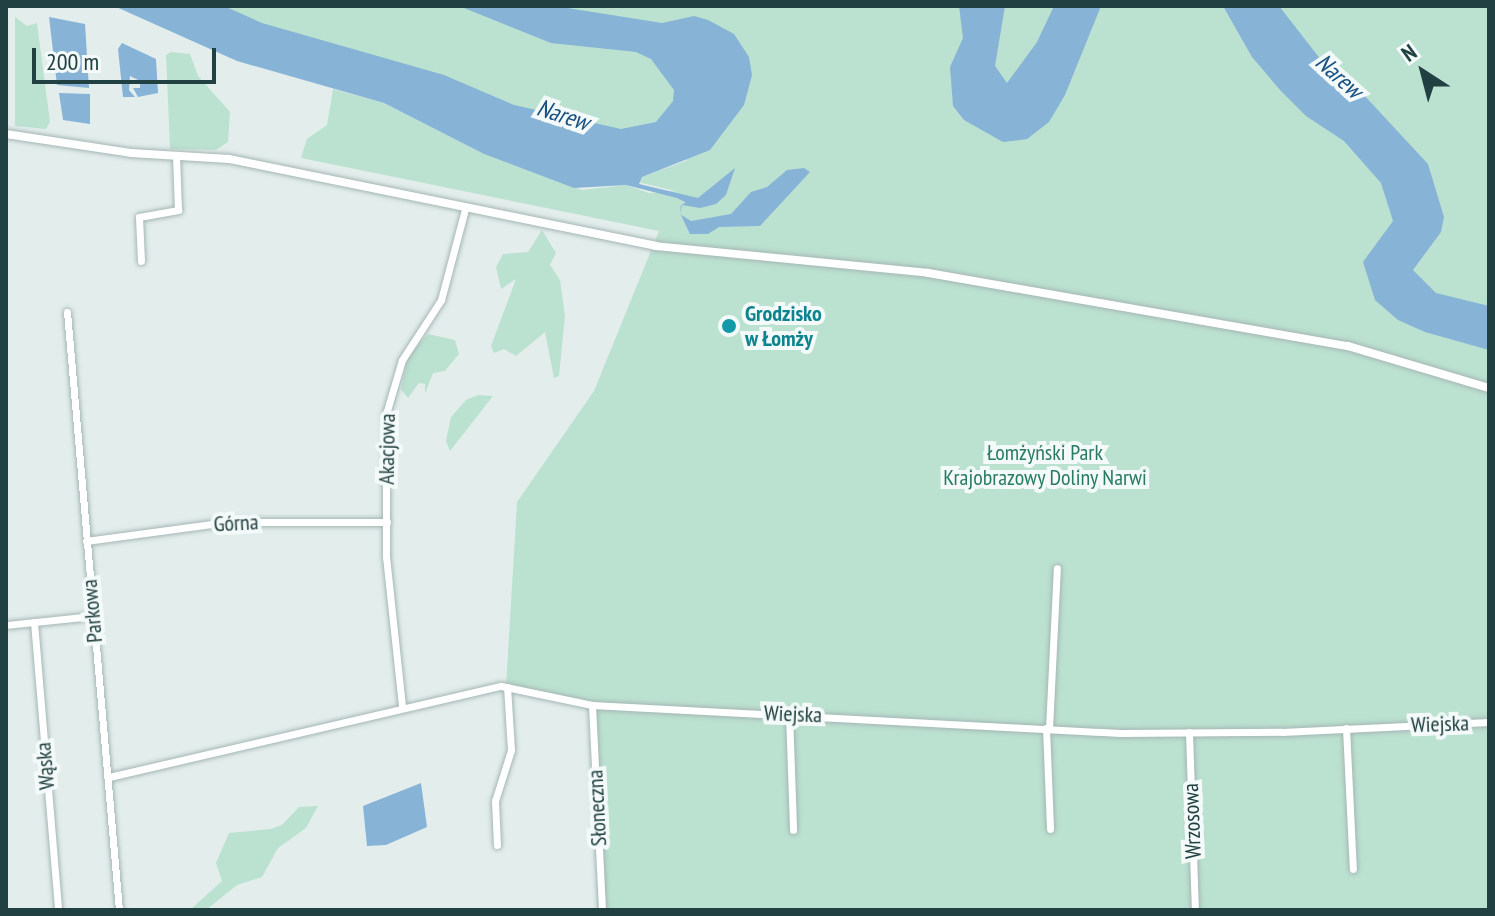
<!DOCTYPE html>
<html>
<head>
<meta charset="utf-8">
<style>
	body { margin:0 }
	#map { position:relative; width:1495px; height:916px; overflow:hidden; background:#e3eeec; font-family:"PT Sans Narrow",sans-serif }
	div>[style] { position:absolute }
	.green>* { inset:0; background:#bbe1d0 }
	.water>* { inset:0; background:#87b3d7 }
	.roads { filter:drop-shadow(0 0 2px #a5b6b5) drop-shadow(0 0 2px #a5b6b5) }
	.minor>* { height:7px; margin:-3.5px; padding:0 3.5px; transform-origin:3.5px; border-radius:3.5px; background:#fff }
	.tertiary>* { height:8px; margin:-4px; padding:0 4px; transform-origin:4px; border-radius:4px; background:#fff }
	.dots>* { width:22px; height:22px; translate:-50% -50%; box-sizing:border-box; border:4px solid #f4faf9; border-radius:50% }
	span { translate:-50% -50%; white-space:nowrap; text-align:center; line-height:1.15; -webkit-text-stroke:8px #f4faf9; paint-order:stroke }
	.culture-label { font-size:22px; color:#0d838f; font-weight:700 }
	.left { translate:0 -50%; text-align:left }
	.street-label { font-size:22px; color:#214041 }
	.park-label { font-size:22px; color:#287b61 }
	.water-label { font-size:24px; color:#165082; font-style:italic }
	.frame { position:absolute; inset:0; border:8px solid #214041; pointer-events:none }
	.north { position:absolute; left:1383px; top:32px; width:80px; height:80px; -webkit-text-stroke:6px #f4faf9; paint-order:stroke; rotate:324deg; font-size:22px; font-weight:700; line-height:32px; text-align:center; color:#214041 }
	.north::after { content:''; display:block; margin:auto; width:28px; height:36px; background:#214041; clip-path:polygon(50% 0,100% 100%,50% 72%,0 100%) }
	.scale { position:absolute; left:32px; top:48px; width:184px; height:36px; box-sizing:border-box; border:4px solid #214041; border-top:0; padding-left:10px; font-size:24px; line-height:28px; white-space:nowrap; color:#214041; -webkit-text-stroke:6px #f4faf9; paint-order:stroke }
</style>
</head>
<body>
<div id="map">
	<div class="green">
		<div style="clip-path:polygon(194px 6px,1489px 6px,1489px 910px,598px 910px,590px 702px,506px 686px,517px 502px,594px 391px,659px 231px,301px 158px,307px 139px,327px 125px,333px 89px,384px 103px,484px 154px,582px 190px,626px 185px,649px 193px,675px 191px,638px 182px,642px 177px,688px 160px)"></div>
		<div style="clip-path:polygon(15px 17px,27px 26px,37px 23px,50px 122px,46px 129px,15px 126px)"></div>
		<div style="clip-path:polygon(171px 52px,190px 54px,198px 76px,230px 112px,228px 142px,216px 150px,170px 149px,166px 55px)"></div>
		<div style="clip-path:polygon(542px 230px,556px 253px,550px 265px,560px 280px,565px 316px,559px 376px,554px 378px,545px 332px,516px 356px,504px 349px,494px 353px,491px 346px,516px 279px,501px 289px,496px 267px,503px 254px,528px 252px)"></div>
		<div style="clip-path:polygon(428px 334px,455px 340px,459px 354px,445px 371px,433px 373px,425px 394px,425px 384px,419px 383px,408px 398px,401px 389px,408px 357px)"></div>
		<div style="clip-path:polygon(478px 395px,493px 396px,450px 451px,446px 441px,451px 417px,466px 400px)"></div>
		<div style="clip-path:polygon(318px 806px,306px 828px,278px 848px,262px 877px,237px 885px,206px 910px,190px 910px,222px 881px,216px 863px,229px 833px,271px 829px,282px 825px,299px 807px)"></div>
	</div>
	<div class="water">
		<div style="clip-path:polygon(114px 6px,224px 6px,262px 23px,444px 75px,514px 105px,621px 129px,656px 122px,673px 101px,674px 90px,651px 59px,636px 52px,551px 43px,459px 6px,555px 6px,662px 23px,694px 16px,708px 20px,734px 34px,749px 57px,752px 75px,744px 105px,710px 150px,642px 177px,639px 184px,698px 198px,735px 168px,726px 195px,716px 204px,700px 208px,682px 205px,680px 214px,691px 221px,731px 214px,751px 192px,767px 187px,787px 170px,804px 168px,810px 172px,760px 226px,719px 227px,708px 234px,690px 234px,680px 213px,681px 205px,682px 205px,683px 204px,685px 203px,685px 202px,677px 198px,626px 185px,574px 188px,484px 154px,384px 103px,237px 61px)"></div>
		<div style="clip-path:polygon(959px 6px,1005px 6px,995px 66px,1007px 83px,1037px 42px,1054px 6px,1101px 6px,1065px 95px,1049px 122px,1027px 139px,1003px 142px,964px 120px,953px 106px,950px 67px,963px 38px)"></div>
		<div style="clip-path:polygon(1223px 6px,1279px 6px,1325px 65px,1362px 93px,1428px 164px,1444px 217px,1441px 232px,1413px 270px,1436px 293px,1489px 306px,1489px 350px,1425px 332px,1398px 320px,1375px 300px,1363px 262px,1393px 221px,1381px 183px,1344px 141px,1306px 116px,1280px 90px,1252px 57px)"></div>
		<div style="clip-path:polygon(49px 17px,85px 24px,89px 88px,57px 85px)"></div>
		<div style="clip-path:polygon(122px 43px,156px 59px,158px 93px,138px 97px,133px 88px,140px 88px,140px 81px,130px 76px,129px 90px,135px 97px,123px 97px,118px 49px)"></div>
		<div style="clip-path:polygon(59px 93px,90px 94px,90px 124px,63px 120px)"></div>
		<div style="clip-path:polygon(421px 783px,427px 827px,386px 845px,367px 846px,363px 806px)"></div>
	</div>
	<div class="roads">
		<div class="minor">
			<div style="left:141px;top:261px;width:44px;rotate:-92.6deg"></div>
			<div style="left:139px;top:217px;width:40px;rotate:-10deg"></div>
			<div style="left:178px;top:210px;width:55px;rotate:-92.1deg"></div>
			<div style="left:67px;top:312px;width:600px;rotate:85.03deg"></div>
			<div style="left:86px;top:541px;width:142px;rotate:-7.7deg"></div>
			<div style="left:227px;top:522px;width:160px"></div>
			<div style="left:34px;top:622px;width:289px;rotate:85.2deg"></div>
			<div style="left:6px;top:625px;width:86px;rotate:-6deg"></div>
			<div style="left:592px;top:705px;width:205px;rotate:87.2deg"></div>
			<div style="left:402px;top:706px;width:150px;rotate:-96.1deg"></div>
			<div style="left:386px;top:557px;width:143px;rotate:-90deg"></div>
			<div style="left:386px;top:414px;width:56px;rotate:-73.5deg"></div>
			<div style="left:402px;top:360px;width:72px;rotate:-57deg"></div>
			<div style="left:441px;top:300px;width:94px;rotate:-75.2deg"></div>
			<div style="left:789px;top:713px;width:117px;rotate:88deg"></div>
			<div style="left:1046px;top:728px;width:101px;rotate:87.7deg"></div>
			<div style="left:1346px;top:728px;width:141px;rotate:87.2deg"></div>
			<div style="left:1049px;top:729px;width:161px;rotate:-87.2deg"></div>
			<div style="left:1189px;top:732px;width:178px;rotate:88.1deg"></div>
			<div style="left:109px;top:777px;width:402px;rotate:-13.1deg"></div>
			<div style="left:501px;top:686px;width:93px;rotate:11.8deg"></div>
			<div style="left:592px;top:705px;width:529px;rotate:3.04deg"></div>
			<div style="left:1120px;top:733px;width:162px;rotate:-0.4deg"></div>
			<div style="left:1282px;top:732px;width:207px;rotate:-2.8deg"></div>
			<div style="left:497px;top:845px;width:44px;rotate:-92.6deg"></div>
			<div style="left:495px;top:801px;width:53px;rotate:-72.6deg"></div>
			<div style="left:511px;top:750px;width:63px;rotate:-93.6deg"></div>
		</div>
		<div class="tertiary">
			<div style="left:6px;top:134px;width:126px;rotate:8.6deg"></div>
			<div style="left:131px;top:153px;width:98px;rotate:3.5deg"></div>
			<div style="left:229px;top:159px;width:435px;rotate:11.5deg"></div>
			<div style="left:655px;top:246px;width:274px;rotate:5.6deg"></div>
			<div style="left:928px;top:273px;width:426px;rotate:9.9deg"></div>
			<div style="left:1348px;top:346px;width:147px;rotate:16.6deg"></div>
		</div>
	</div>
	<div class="dots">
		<div style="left:729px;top:326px;background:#0f9aa8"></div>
	</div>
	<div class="culture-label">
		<span class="left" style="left:745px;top:326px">Grodzisko<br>w Łomży</span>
	</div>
	<div class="street-label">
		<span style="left:387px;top:449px;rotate:-89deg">Akacjowa</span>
		<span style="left:236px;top:523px;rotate:-3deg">Górna</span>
		<span style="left:92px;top:611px;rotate:-95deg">Parkowa</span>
		<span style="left:793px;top:714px;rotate:2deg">Wiejska</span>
		<span style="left:1440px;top:724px;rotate:-2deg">Wiejska</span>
		<span style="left:45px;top:766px;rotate:-95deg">Wąska</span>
		<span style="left:597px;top:808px;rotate:-93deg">Słoneczna</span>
		<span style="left:1192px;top:821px;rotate:-92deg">Wrzosowa</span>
	</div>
	<div class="park-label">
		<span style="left:1045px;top:465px">Łomżyński Park<br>Krajobrazowy Doliny Narwi</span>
	</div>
	<div class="water-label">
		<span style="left:1339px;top:76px;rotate:42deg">Narew</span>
		<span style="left:563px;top:115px;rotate:18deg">Narew</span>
	</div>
	<div class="frame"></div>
	<div class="north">N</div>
	<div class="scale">200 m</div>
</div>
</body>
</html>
